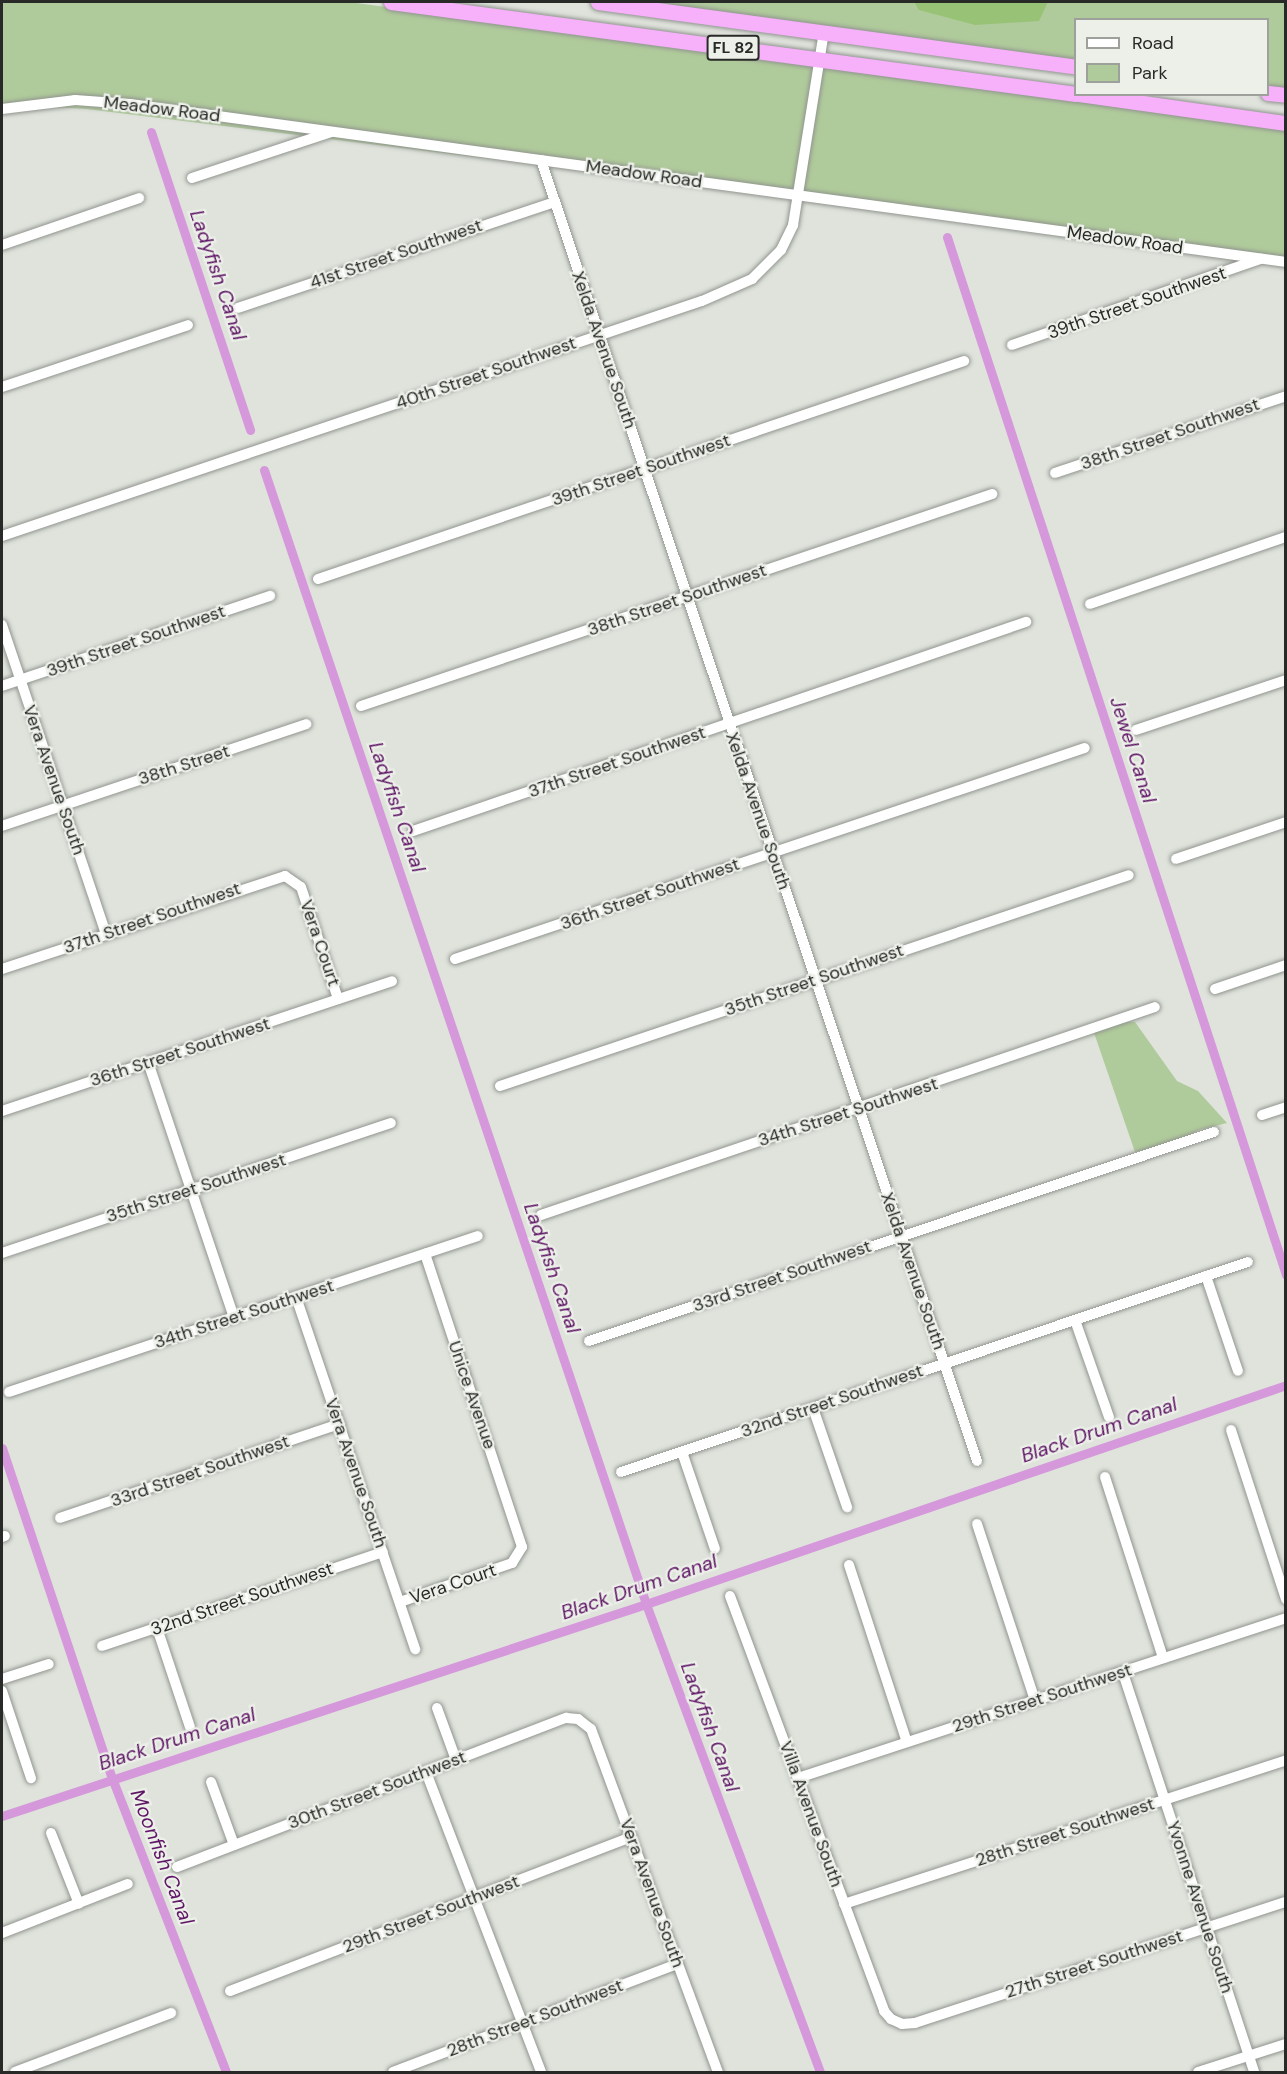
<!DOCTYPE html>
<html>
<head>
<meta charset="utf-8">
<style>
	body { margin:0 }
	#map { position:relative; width:1287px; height:2074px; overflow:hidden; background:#dfe3dc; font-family:"DM Sans",sans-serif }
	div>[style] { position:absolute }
	.green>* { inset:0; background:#b0cb9b }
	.forest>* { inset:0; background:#98c376 }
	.canal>* { height:9px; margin:-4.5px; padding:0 4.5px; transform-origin:4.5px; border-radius:4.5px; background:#d598da }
	.roads { filter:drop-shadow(0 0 2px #91958f) drop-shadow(0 0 2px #91958f) }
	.minor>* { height:10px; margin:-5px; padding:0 5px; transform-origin:5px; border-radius:5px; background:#fff }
	.highway>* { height:15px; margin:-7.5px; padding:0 7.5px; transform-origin:7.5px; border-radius:7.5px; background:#f7b1fb }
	span { translate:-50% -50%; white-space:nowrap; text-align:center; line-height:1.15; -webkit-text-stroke:4.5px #ecf0e9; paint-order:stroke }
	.shield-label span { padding:2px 4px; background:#ecf0e9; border:2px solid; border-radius:4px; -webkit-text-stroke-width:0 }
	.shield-label { font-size:16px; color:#282a27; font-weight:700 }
	.street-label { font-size:18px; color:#282a27 }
	.water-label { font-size:20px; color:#5e1565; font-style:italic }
	.frame { position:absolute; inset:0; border:3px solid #282a27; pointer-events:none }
	.legend { position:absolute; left:1074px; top:18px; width:195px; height:78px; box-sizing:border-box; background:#ecf0e9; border:2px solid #9ea19b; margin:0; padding:8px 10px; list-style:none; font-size:18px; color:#282a27 }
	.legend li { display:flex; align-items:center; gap:12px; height:30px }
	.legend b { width:30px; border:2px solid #9ea19b }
</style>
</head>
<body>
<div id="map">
	<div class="green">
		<div style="clip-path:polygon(2px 2px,349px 2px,1285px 128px,1285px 257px,87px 109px,52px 107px,2px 110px)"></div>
		<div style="clip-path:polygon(635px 2px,1285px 2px,1285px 90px,1268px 88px,1268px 20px,1076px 20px,1075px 61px)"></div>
		<div style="clip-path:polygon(1107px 1021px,1135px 1022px,1177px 1081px,1198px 1091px,1227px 1123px,1199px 1130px,1174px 1144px,1135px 1152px,1092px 1027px)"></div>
	</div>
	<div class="forest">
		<div style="clip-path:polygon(914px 2px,1048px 2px,1039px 21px,975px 25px,919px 10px)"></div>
	</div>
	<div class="canal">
		<div style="left:151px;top:132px;width:314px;rotate:71.6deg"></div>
		<div style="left:947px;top:237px;width:1092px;rotate:71.91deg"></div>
		<div style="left:264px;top:470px;width:1197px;rotate:71.38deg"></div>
		<div style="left:646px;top:1604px;width:499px;rotate:69.6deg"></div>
		<div style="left:2px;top:1448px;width:348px;rotate:71.6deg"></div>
		<div style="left:112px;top:1778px;width:315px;rotate:68.8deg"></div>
		<div style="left:2px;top:1816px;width:678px;rotate:-18.22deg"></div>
		<div style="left:646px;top:1604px;width:676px;rotate:-18.89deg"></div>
	</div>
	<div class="roads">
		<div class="minor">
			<div style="left:2px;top:109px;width:74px;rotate:-7deg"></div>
			<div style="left:75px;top:100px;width:55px;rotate:4.2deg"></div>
			<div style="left:130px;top:104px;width:1167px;rotate:7.78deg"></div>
			<div style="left:541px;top:160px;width:1372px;rotate:71.47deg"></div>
			<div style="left:192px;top:178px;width:146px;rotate:-18.3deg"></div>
			<div style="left:2px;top:245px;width:145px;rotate:-18.9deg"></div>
			<div style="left:238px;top:308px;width:333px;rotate:-18.5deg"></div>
			<div style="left:1012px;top:345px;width:263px;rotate:-19.1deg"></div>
			<div style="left:2px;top:387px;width:196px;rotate:-18.4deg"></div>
			<div style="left:1055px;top:473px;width:243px;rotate:-18.4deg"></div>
			<div style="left:2px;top:536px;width:738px;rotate:-18.56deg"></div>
			<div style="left:702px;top:301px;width:55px;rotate:-23.7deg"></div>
			<div style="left:752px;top:279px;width:41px;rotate:-45deg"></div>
			<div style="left:781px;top:250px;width:28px;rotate:-64deg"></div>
			<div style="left:793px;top:225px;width:195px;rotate:-80.9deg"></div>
			<div style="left:318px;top:579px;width:682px;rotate:-18.65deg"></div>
			<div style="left:1090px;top:604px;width:207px;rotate:-18.9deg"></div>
			<div style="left:2px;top:625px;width:326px;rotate:71.4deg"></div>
			<div style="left:2px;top:686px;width:283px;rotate:-18.6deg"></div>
			<div style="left:361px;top:706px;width:666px;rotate:-18.57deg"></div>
			<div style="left:1136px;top:730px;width:158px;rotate:-18.4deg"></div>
			<div style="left:2px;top:826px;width:321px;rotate:-18.5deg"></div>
			<div style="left:413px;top:831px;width:648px;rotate:-18.83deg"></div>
			<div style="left:1176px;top:859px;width:116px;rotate:-18.6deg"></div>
			<div style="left:455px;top:959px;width:664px;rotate:-18.52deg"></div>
			<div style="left:2px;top:969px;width:298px;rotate:-18.2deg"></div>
			<div style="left:285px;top:876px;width:19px;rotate:35deg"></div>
			<div style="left:301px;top:887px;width:118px;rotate:71.7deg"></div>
			<div style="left:1215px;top:989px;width:75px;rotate:-18.7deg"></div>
			<div style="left:148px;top:1062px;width:270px;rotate:71.4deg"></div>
			<div style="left:500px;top:1086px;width:663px;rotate:-18.54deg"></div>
			<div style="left:2px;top:1111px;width:411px;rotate:-18.4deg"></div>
			<div style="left:1262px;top:1115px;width:25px;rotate:-18deg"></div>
			<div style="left:541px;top:1215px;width:648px;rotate:-18.71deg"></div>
			<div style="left:2px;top:1253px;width:410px;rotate:-18.5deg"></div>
			<div style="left:1206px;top:1276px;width:100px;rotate:71.4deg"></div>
			<div style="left:296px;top:1297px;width:372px;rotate:71.3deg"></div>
			<div style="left:1075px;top:1320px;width:103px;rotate:70.7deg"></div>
			<div style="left:589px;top:1341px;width:659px;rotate:-18.49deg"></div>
			<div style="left:9px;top:1392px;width:494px;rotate:-18.4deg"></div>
			<div style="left:813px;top:1408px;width:105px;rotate:71deg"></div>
			<div style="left:1231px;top:1430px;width:178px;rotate:72deg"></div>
			<div style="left:682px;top:1452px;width:102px;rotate:71.2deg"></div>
			<div style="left:621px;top:1472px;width:661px;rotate:-18.52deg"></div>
			<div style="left:1105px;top:1477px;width:190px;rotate:72.2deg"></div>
			<div style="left:60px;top:1518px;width:295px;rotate:-18.6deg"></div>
			<div style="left:977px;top:1524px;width:185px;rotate:71.8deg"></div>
			<div style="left:2px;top:1537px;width:3px;rotate:-18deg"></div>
			<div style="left:849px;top:1565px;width:186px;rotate:71.9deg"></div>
			<div style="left:730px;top:1596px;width:443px;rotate:69.6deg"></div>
			<div style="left:884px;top:2011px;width:11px;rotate:49deg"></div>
			<div style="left:891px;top:2019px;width:12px;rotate:24deg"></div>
			<div style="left:902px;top:2024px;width:13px;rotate:-4deg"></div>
			<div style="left:915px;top:2023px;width:390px;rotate:-18.1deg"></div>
			<div style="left:400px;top:1602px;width:119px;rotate:-19.2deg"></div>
			<div style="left:512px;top:1563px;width:19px;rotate:-58deg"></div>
			<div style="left:522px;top:1547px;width:309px;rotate:-108.3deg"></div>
			<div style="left:157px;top:1628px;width:104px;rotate:71.6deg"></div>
			<div style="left:102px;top:1646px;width:296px;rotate:-18.5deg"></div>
			<div style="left:1123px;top:1673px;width:420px;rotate:71.8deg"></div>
			<div style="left:2px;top:1679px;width:49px;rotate:-17.7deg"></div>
			<div style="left:2px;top:1691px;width:92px;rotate:71.6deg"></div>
			<div style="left:437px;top:1708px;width:55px;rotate:69.9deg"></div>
			<div style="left:426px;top:1772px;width:321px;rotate:69deg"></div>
			<div style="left:798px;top:1778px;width:514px;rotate:-18.15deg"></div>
			<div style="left:211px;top:1782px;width:67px;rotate:69.9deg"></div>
			<div style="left:51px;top:1833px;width:76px;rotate:68.5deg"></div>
			<div style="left:177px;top:1867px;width:417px;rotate:-21deg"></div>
			<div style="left:566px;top:1718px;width:12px;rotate:5deg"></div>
			<div style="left:578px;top:1719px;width:16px;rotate:38deg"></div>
			<div style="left:591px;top:1729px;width:366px;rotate:69.7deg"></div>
			<div style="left:844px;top:1904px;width:465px;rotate:-18deg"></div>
			<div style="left:2px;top:1933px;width:135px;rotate:-21.3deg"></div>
			<div style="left:230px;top:1991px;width:430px;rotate:-21deg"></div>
			<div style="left:15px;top:2072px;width:167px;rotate:-20.7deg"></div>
			<div style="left:393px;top:2072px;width:305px;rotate:-20.8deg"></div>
			<div style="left:1198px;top:2072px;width:92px;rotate:-17.7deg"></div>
		</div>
		<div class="highway">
			<div style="left:391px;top:2px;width:691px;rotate:7.65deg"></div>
			<div style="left:598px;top:2px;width:482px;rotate:7.7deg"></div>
			<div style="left:1268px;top:93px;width:18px;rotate:6deg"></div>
			<div style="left:1079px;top:94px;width:209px;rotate:8deg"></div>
		</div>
	</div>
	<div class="shield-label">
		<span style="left:733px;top:48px">FL 82</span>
	</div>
	<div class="street-label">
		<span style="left:162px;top:109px;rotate:7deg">Meadow Road</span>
		<span style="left:644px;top:174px;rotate:8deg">Meadow Road</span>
		<span style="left:1125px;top:240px;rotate:8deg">Meadow Road</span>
		<span style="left:396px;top:254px;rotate:-19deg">41st Street Southwest</span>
		<span style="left:1137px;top:303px;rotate:-19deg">39th Street Southwest</span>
		<span style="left:604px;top:350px;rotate:71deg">Xelda Avenue South</span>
		<span style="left:486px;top:373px;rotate:-19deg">40th Street Southwest</span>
		<span style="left:1170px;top:434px;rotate:-19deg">38th Street Southwest</span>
		<span style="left:641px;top:470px;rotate:-19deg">39th Street Southwest</span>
		<span style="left:677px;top:600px;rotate:-19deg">38th Street Southwest</span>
		<span style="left:136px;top:641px;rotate:-19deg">39th Street Southwest</span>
		<span style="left:617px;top:762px;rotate:-19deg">37th Street Southwest</span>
		<span style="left:184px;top:765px;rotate:-18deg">38th Street</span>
		<span style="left:54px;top:780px;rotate:71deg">Vera Avenue South</span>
		<span style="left:758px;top:811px;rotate:71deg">Xelda Avenue South</span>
		<span style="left:650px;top:894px;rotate:-19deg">36th Street Southwest</span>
		<span style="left:152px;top:918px;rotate:-19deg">37th Street Southwest</span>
		<span style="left:320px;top:943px;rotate:71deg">Vera Court</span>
		<span style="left:814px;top:980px;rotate:-19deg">35th Street Southwest</span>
		<span style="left:180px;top:1052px;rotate:-18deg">36th Street Southwest</span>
		<span style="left:848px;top:1112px;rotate:-18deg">34th Street Southwest</span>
		<span style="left:196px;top:1188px;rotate:-18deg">35th Street Southwest</span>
		<span style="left:913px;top:1271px;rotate:71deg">Xelda Avenue South</span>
		<span style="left:782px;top:1276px;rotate:-19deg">33rd Street Southwest</span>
		<span style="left:244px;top:1314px;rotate:-18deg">34th Street Southwest</span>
		<span style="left:472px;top:1395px;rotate:71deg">Unice Avenue</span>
		<span style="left:832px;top:1401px;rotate:-19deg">32nd Street Southwest</span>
		<span style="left:200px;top:1471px;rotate:-19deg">33rd Street Southwest</span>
		<span style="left:356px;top:1473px;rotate:71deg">Vera Avenue South</span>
		<span style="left:453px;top:1584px;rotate:-19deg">Vera Court</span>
		<span style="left:242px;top:1599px;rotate:-19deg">32nd Street Southwest</span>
		<span style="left:1042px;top:1698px;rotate:-18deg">29th Street Southwest</span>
		<span style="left:377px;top:1790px;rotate:-21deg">30th Street Southwest</span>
		<span style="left:811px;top:1814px;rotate:70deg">Villa Avenue South</span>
		<span style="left:1065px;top:1832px;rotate:-18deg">28th Street Southwest</span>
		<span style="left:652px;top:1893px;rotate:70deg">Vera Avenue South</span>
		<span style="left:1200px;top:1907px;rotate:72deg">Yvonne Avenue South</span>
		<span style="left:431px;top:1914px;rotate:-21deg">29th Street Southwest</span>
		<span style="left:1094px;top:1964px;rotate:-18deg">27th Street Southwest</span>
		<span style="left:535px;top:2018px;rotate:-21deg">28th Street Southwest</span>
	</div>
	<div class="water-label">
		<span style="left:218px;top:275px;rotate:71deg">Ladyfish Canal</span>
		<span style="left:1133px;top:750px;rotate:72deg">Jewel Canal</span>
		<span style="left:397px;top:807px;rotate:71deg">Ladyfish Canal</span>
		<span style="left:552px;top:1268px;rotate:71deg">Ladyfish Canal</span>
		<span style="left:1099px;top:1430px;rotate:-19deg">Black Drum Canal</span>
		<span style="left:639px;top:1587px;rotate:-19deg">Black Drum Canal</span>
		<span style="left:710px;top:1727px;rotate:70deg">Ladyfish Canal</span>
		<span style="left:177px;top:1739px;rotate:-18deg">Black Drum Canal</span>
		<span style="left:162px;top:1857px;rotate:69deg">Moonfish Canal</span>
	</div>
	<div class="frame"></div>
	<ul class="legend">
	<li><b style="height:8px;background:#fff"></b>Road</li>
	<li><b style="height:16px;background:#b0cb9b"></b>Park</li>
	</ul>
</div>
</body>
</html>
